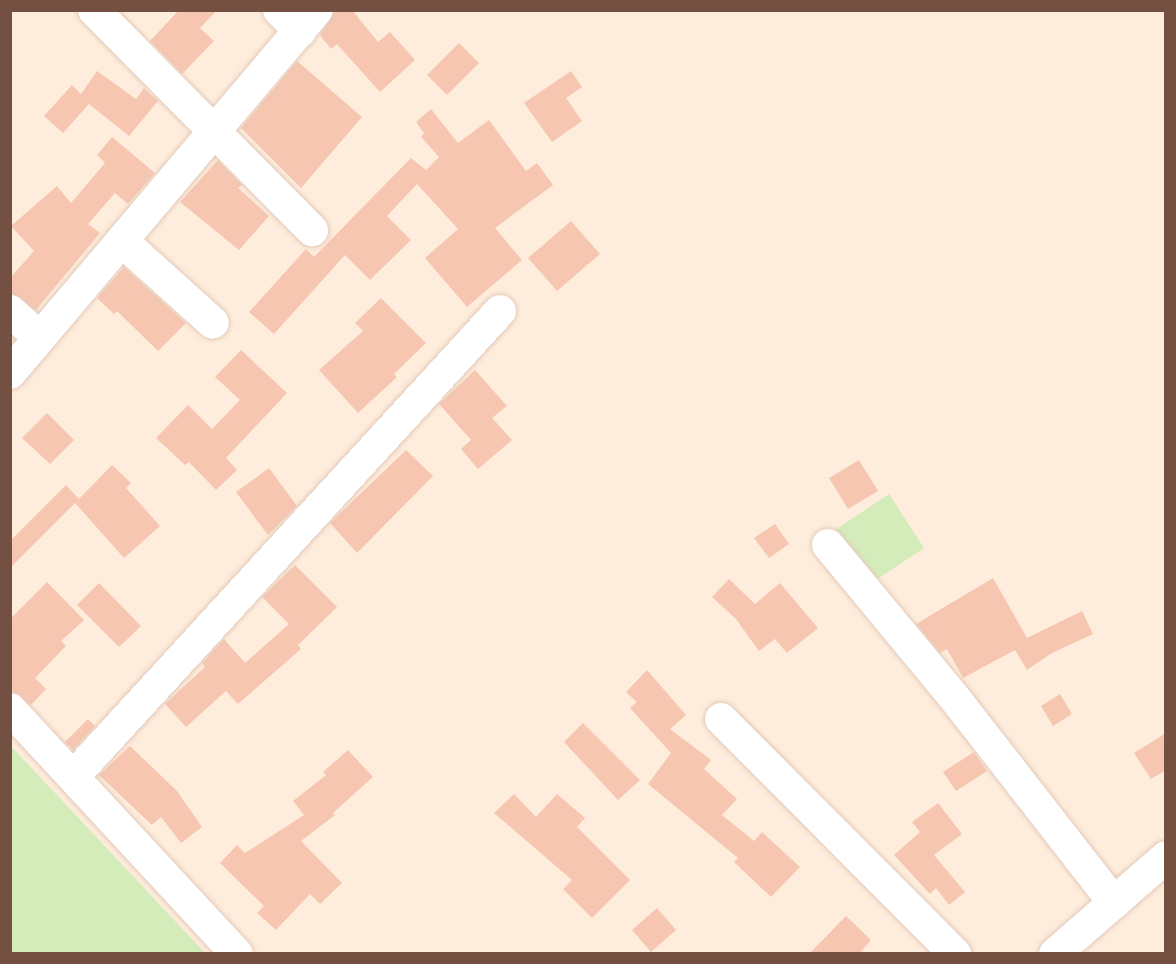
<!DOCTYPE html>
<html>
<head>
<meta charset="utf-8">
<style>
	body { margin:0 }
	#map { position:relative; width:1176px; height:964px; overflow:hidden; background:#feeddc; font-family:"Exo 2",sans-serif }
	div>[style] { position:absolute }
	.green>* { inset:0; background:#d3ecba }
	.building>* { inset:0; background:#f6c6b1 }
	.roads { filter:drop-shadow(0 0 2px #e4cabb) drop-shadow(0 0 2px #e4cabb) }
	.minor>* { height:32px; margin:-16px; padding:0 16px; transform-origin:16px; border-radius:16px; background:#fff }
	span { translate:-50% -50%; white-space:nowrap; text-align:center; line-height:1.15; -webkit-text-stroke:6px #fff2e4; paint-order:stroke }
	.frame { position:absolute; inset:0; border:12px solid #745043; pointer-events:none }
</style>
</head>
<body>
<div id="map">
	<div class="green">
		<div style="clip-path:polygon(889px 494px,924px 548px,870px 584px,835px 530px)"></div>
		<div style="clip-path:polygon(11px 746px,205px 953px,11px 953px)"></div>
	</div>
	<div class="building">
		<div style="clip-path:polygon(179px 10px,217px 10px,200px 28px,214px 41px,182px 74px,150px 41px)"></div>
		<div style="clip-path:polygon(335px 10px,352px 10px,378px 42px,390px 32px,415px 60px,380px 92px,337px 44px,331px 49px,320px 35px)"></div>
		<div style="clip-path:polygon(459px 43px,479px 63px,447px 95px,427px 75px)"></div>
		<div style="clip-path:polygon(297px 61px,362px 117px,301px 188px,241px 128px)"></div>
		<div style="clip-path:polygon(97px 71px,136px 99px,144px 88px,158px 101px,129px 136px,89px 104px,63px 133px,44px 116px,72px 85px,81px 94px)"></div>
		<div style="clip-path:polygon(571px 71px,582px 87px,566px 98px,582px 121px,552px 142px,524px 103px)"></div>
		<div style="clip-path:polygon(431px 109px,458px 143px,489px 120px,526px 171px,537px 163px,553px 185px,495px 228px,522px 260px,467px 307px,425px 258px,458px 229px,417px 184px,387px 216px,411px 240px,370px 280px,345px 255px,274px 334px,249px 312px,306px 249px,314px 257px,411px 158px,426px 170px,439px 157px,421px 137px,424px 133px,416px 122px)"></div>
		<div style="clip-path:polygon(112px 137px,155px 173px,128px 204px,115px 193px,88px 224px,100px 233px,36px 310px,10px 293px,10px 278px,34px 251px,11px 226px,57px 186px,71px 203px,105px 163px,97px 155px)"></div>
		<div style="clip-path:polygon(218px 160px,242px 185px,238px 188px,269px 216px,239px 250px,180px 202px)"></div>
		<div style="clip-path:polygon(571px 221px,600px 254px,557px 291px,528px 258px)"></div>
		<div style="clip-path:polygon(124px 267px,186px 323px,158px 351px,117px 311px,114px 314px,97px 298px)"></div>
		<div style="clip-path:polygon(381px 298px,426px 343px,394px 374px,397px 377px,358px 413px,319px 370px,363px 331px,355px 323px)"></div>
		<div style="clip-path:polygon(241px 350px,287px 393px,226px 458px,237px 470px,216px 490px,189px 462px,185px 465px,156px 438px,188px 405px,212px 429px,240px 400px,215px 377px)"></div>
		<div style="clip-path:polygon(475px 370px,507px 406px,492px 418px,512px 440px,478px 469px,461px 449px,471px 440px,439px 404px)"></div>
		<div style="clip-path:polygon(47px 413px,74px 440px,50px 464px,22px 438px)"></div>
		<div style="clip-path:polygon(406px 450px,433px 476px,357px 553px,330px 523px)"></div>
		<div style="clip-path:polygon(859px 460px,878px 491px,848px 509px,829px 478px)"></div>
		<div style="clip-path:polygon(112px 465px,131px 483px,126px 488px,160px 526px,124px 558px,75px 503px,10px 568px,10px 541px,66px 485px,79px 499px)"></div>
		<div style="clip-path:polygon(269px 468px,297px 506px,268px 535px,236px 492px)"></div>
		<div style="clip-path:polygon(775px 524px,789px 544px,769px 558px,754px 538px)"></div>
		<div style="clip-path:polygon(295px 565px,337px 607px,298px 645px,301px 649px,238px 704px,226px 691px,186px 727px,165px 704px,205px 667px,202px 663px,224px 639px,245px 663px,289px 624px,262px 597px)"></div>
		<div style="clip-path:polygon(993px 578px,1027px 638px,1082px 611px,1093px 634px,1052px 653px,1027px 670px,1015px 650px,963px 678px,947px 649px,940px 653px,916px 624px)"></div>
		<div style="clip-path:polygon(729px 579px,755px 604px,780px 583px,818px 628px,787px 653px,775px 639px,759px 651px,736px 619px,712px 597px)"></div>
		<div style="clip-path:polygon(47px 582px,84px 620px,61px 641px,66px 646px,35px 678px,46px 689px,31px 705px,10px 692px,10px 619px)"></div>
		<div style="clip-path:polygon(99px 583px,141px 626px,119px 647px,77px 605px)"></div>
		<div style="clip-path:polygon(647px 670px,686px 715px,670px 729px,711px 760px,704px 769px,737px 799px,722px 815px,754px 841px,762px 832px,800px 867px,771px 897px,734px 862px,738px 858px,648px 784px,671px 753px,630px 708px,637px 702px,626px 692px)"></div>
		<div style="clip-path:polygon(1060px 694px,1072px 714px,1053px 726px,1041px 706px)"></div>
		<div style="clip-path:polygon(88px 719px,95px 726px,73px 750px,65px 742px)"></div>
		<div style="clip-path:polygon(583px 723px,640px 780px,618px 800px,564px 742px)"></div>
		<div style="clip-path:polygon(1166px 733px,1166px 770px,1151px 779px,1134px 753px)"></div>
		<div style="clip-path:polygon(130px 746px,177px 791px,202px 827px,181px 843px,161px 817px,152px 825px,99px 775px)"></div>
		<div style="clip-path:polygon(348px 750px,373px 777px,333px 813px,335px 815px,301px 841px,342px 883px,320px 904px,310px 894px,276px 930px,257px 913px,264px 906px,220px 863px,237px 845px,245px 853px,304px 815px,293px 801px,326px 775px,323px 772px)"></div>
		<div style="clip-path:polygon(974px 752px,987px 771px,956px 791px,943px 772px)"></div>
		<div style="clip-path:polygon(514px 794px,536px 817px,557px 794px,585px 818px,577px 827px,630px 880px,592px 918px,563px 889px,572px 880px,494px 813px)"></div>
		<div style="clip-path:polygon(938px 803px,962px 834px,934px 855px,965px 892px,949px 905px,936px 888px,930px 894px,894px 855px,920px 832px,912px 822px)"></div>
		<div style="clip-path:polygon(657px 908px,676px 930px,651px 952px,632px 930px)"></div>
		<div style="clip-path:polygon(846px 916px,871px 940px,859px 954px,809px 954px)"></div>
	</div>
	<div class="roads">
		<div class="minor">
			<div style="left:94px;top:10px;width:310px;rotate:45.3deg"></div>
			<div style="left:279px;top:10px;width:30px;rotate:45deg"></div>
			<div style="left:122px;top:241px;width:122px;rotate:42deg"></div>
			<div style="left:10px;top:311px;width:40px;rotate:42deg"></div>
			<div style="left:10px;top:373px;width:475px;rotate:-49.8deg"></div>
			<div style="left:828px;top:545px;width:202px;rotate:50.4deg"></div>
			<div style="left:957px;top:701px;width:256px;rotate:52.1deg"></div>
			<div style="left:10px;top:709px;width:334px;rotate:47.2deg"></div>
			<div style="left:721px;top:719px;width:332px;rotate:45.1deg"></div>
			<div style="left:73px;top:777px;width:632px;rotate:-47.5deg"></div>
			<div style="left:1055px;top:954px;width:147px;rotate:-41.1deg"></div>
		</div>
	</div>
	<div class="frame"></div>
</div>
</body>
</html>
